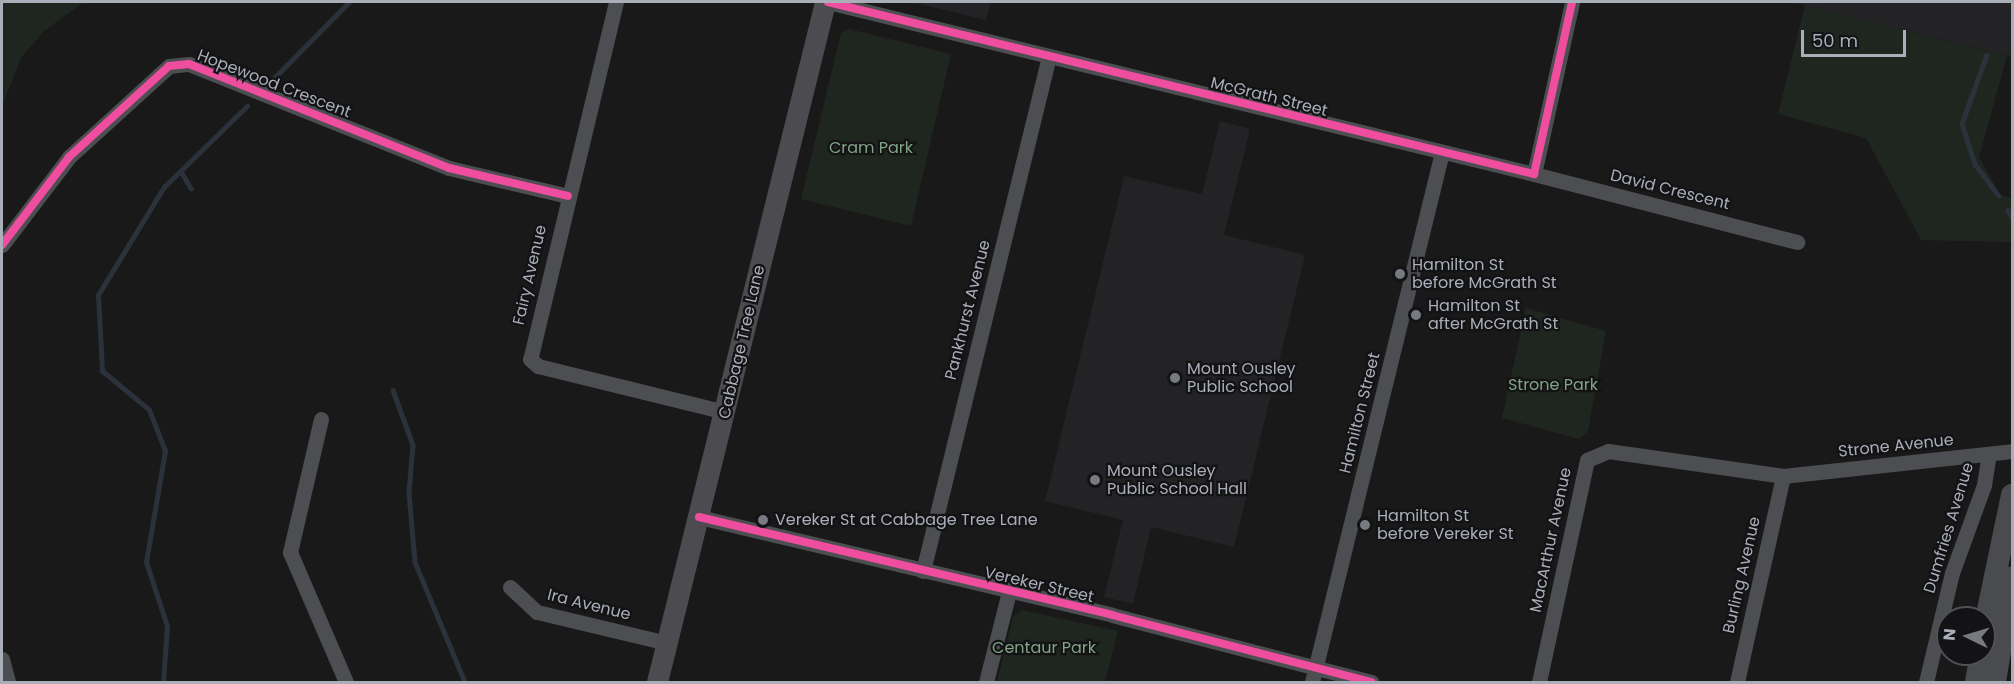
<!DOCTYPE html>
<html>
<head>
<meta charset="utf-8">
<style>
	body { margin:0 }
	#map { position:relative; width:2014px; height:684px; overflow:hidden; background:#191919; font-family:Poppins,sans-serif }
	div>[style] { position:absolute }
	.built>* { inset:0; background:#232325 }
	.green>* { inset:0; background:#1f2620 }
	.stream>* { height:4.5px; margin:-2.25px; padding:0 2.25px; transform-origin:2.25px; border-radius:2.25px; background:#2c323b }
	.street>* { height:15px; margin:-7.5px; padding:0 7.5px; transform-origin:7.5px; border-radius:7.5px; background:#4d4e52 }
	.secondary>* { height:21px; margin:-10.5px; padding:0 10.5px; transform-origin:10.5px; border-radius:10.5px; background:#4c4c50 }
	.primary>* { height:22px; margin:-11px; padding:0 11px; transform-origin:11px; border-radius:11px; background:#4a4b4e }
	.cycleway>* { height:8px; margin:-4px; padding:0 4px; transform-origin:4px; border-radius:4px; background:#ef4d9e }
	.dots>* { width:16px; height:16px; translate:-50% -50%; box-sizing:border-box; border:3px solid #131315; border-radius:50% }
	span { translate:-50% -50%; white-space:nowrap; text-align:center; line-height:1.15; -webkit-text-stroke:4.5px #131315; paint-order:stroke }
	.street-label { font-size:16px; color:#aaaeb9 }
	.park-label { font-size:16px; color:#81a486 }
	.poi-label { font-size:16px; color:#aaaeb9 }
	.left { translate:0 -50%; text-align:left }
	.frame { position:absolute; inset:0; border:3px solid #aaaeb9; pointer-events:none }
	.north { position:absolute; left:1936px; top:606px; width:60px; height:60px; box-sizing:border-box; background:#131315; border:2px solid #4f5157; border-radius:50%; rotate:275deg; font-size:16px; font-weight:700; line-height:24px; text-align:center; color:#aaaeb9 }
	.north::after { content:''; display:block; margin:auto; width:21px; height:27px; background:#777a81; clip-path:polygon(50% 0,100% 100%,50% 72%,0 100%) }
	.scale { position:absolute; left:1801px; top:30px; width:105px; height:27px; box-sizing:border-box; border:3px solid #aaaeb9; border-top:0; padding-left:8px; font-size:18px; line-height:21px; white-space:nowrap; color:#aaaeb9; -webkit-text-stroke:4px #131315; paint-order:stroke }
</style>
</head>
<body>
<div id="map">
	<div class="built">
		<div style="clip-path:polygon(911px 2px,991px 2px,986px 20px)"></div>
		<div style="clip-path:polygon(1790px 2px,2012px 2px,2012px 57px,1805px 5px)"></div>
		<div style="clip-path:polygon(1220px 121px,1250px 129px,1224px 235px,1305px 255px,1234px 547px,1151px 527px,1133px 604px,1104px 597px,1123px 520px,1045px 501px,1124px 176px,1202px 194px)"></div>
	</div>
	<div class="green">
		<div style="clip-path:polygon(2px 2px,84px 2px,44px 31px,21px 58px,2px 107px)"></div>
		<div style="clip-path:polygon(1805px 5px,2007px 56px,1979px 157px,2000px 195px,2012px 198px,2012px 242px,1921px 240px,1866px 138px,1778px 114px)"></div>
		<div style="clip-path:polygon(849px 29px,951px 54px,911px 226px,801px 199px,841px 33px)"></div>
		<div style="clip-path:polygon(1526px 308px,1606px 331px,1588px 431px,1579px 439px,1502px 418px)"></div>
		<div style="clip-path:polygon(1022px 610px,1118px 631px,1105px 682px,997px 682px,1013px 617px)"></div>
	</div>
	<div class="stream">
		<div style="left:1987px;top:55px;width:73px;rotate:109.9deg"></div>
		<div style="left:1962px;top:124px;width:42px;rotate:72deg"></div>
		<div style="left:1975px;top:164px;width:39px;rotate:53deg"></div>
		<div style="left:274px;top:78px;width:107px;rotate:-45.4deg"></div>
		<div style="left:181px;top:171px;width:20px;rotate:60deg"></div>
		<div style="left:2008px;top:210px;width:8px;rotate:60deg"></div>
		<div style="left:393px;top:390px;width:59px;rotate:70deg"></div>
		<div style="left:413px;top:445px;width:48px;rotate:94.8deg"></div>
		<div style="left:409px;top:493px;width:69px;rotate:85deg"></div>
		<div style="left:415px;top:562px;width:130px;rotate:67.4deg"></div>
		<div style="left:163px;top:682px;width:56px;rotate:-85.9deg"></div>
		<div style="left:167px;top:626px;width:67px;rotate:-108.2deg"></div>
		<div style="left:146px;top:562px;width:113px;rotate:-80.3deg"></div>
		<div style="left:165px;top:451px;width:44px;rotate:-111.3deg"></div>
		<div style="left:149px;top:410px;width:61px;rotate:-140.3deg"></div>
		<div style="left:102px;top:371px;width:76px;rotate:-93deg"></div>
		<div style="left:98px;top:295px;width:127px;rotate:-58.6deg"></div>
		<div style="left:164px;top:187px;width:116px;rotate:-44.3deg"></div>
	</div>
	<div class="street">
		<div style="left:616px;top:2px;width:367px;rotate:103.5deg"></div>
		<div style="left:530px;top:359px;width:11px;rotate:41deg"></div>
		<div style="left:538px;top:366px;width:193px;rotate:13.8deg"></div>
		<div style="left:828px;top:2px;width:727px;rotate:13.69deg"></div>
		<div style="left:1534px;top:174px;width:176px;rotate:-77.5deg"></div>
		<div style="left:1534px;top:174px;width:272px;rotate:14.5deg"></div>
		<div style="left:2px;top:245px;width:111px;rotate:-52.7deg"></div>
		<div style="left:69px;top:157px;width:135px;rotate:-42.3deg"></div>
		<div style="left:169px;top:66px;width:20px;rotate:-6deg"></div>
		<div style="left:189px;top:64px;width:280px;rotate:21.8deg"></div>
		<div style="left:449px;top:168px;width:122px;rotate:13.2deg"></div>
		<div style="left:321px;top:419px;width:137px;rotate:103.1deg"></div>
		<div style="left:290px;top:552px;width:142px;rotate:66.7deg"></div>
		<div style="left:699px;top:517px;width:424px;rotate:13.3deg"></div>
		<div style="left:1112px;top:615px;width:268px;rotate:14.5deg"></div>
		<div style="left:923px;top:571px;width:530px;rotate:-76.25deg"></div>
		<div style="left:510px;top:587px;width:37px;rotate:43deg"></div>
		<div style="left:537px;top:612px;width:134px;rotate:13.4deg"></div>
		<div style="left:2px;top:659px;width:24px;rotate:75deg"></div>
		<div style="left:986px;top:682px;width:93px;rotate:-75.7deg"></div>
		<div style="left:1312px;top:682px;width:546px;rotate:-76.22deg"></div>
		<div style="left:1539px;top:682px;width:227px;rotate:-77.8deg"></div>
		<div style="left:1587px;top:460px;width:23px;rotate:-23deg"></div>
		<div style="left:1608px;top:451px;width:177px;rotate:8.1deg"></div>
		<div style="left:1783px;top:476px;width:230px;rotate:-6.2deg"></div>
		<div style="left:1737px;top:682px;width:211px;rotate:-77.4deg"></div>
		<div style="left:1926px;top:682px;width:112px;rotate:-76.6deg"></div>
		<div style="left:1952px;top:573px;width:94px;rotate:-70deg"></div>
		<div style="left:1984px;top:485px;width:31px;rotate:-81deg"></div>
	</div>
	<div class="secondary">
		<div style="left:657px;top:682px;width:700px;rotate:-76.12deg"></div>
	</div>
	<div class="primary">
		<div style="left:1984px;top:629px;width:137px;rotate:-78.2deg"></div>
		<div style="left:1976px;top:682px;width:28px;rotate:-80deg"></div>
		<div style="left:1995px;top:682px;width:106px;rotate:-80.8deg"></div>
	</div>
	<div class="cycleway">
		<div style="left:828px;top:2px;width:727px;rotate:13.69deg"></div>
		<div style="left:1534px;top:174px;width:176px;rotate:-77.5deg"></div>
		<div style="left:2px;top:245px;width:111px;rotate:-52.7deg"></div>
		<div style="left:69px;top:157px;width:135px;rotate:-42.3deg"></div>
		<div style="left:169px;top:66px;width:20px;rotate:-6deg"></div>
		<div style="left:189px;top:64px;width:280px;rotate:21.8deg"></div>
		<div style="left:449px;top:168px;width:122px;rotate:13.2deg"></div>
		<div style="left:699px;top:517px;width:424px;rotate:13.3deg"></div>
		<div style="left:1112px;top:615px;width:268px;rotate:14.5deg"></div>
	</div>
	<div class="dots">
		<div style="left:1400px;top:274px;background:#777a81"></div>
		<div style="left:1416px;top:315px;background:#777a81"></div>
		<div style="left:1175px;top:378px;background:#777a81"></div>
		<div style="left:1095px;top:480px;background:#777a81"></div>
		<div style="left:763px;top:520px;background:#777a81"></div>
		<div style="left:1365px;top:525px;background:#777a81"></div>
	</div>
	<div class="street-label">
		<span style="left:274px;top:84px;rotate:21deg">Hopewood Crescent</span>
		<span style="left:1269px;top:97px;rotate:14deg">McGrath Street</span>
		<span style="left:1670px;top:190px;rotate:14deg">David Crescent</span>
		<span style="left:530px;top:275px;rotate:-77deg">Fairy Avenue</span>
		<span style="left:968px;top:310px;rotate:-76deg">Pankhurst Avenue</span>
		<span style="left:742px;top:342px;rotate:-77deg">Cabbage Tree Lane</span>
		<span style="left:1360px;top:413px;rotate:-76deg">Hamilton Street</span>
		<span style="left:1896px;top:446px;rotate:-6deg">Strone Avenue</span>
		<span style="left:1949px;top:528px;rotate:-73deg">Dumfries Avenue</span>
		<span style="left:1551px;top:540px;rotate:-78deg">MacArthur Avenue</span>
		<span style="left:1742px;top:575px;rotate:-77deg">Burling Avenue</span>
		<span style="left:1039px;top:585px;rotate:13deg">Vereker Street</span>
		<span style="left:589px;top:605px;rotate:14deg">Ira Avenue</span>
	</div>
	<div class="park-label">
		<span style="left:871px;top:148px">Cram Park</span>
		<span style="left:1553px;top:385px">Strone Park</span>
		<span style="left:1044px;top:648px">Centaur Park</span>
	</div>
	<div class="poi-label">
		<span class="left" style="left:1412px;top:274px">Hamilton St<br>before McGrath St</span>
		<span class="left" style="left:1428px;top:315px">Hamilton St<br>after McGrath St</span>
		<span class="left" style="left:1187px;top:378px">Mount Ousley<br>Public School</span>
		<span class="left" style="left:1107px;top:480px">Mount Ousley<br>Public School Hall</span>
		<span class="left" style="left:1377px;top:525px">Hamilton St<br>before Vereker St</span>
		<span class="left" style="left:775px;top:520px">Vereker St at Cabbage Tree Lane</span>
	</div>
	<div class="frame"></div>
	<div class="north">N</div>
	<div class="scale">50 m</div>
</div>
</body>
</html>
